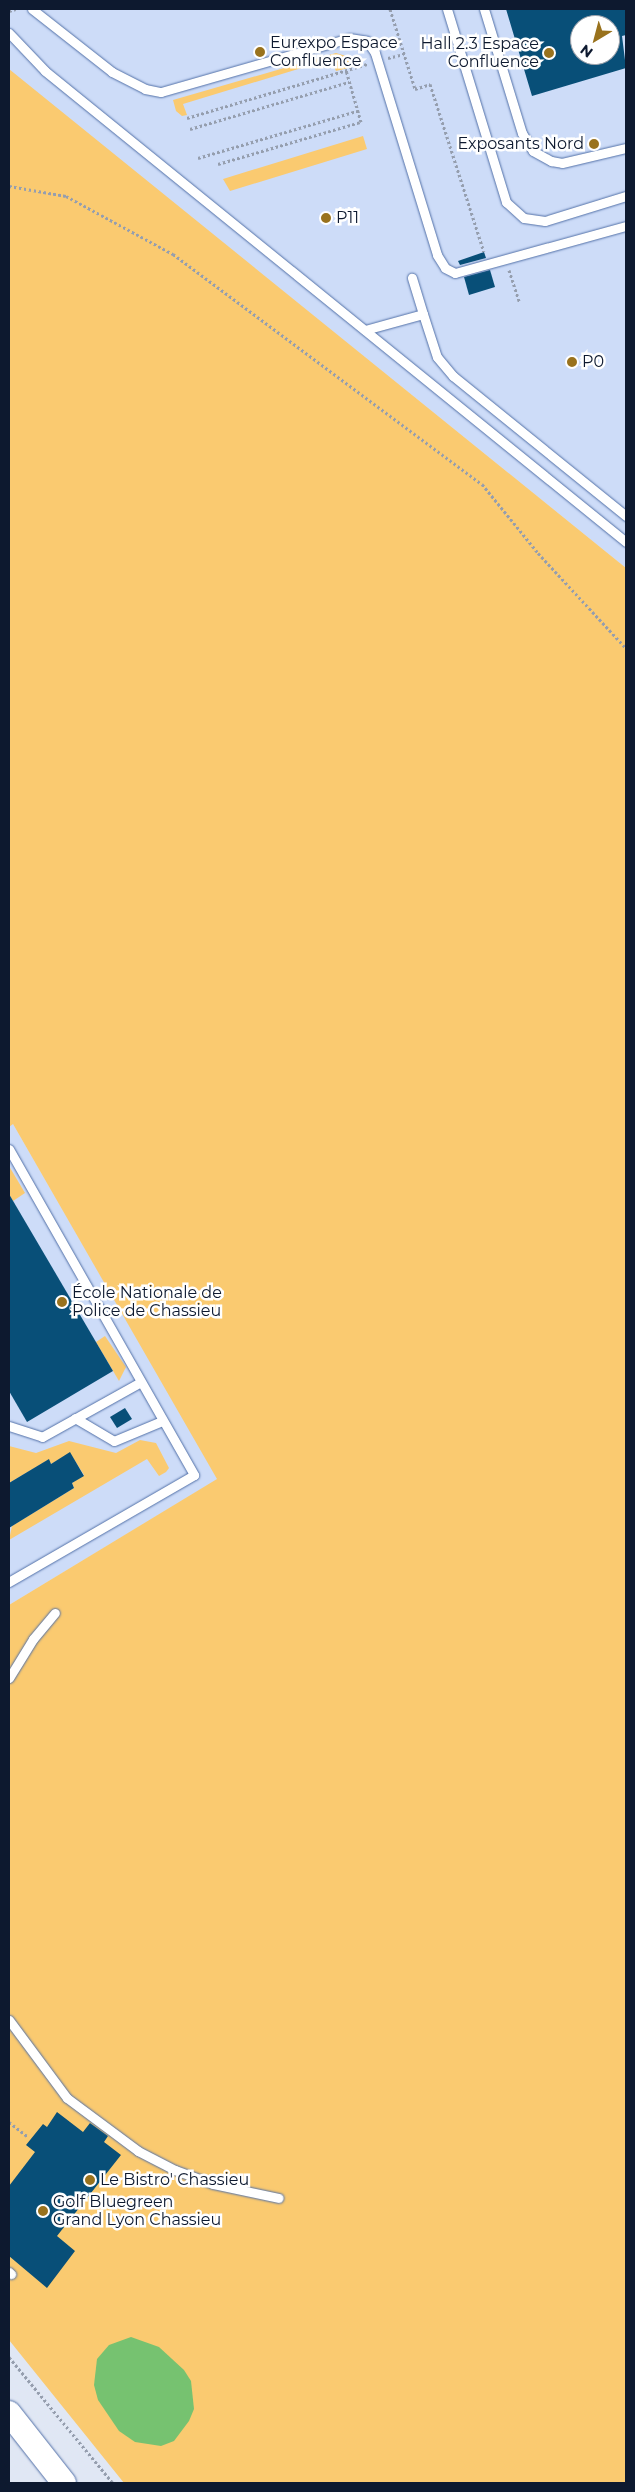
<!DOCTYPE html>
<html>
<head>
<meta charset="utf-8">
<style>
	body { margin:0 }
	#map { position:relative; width:635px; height:2492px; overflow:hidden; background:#e0e7f4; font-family:Montserrat,sans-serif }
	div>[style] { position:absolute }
	.built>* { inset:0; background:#cddcf8 }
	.green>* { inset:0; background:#faca70 }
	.water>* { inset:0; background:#76c270 }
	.building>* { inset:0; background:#084f78 }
	.path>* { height:3px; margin-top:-1.5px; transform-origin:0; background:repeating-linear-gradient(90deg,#959eae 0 2.5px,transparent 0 5px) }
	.roads { filter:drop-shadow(0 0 1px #5371a8) drop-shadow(0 0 1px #5371a8) }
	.service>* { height:9px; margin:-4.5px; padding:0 4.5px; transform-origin:4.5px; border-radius:4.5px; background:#fff }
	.secondary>* { height:24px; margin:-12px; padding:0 12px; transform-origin:12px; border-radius:12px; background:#fff }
	.dots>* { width:14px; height:14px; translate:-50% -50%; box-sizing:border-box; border:2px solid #fff; border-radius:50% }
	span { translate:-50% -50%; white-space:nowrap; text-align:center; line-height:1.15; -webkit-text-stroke:5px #fff; paint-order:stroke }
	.poi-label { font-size:16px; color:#0d192f }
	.left { translate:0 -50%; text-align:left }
	.right { translate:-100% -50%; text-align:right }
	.frame { position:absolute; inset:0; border:10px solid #0d192f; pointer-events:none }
	.north { position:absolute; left:570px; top:15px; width:50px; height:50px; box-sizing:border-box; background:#fff; border:1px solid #9ea3ac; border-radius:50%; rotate:217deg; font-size:14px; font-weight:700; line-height:20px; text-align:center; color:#0d192f }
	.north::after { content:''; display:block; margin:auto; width:18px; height:22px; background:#99721d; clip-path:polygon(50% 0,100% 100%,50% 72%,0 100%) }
</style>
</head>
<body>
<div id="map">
	<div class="built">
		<div style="clip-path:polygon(evenodd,9px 9px,626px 9px,626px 568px,9px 70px,9px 9px,580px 25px,610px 25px,610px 55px,580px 55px,580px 25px)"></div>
		<div style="clip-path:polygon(9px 1117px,218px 1479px,9px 1605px)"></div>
	</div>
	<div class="green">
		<div style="clip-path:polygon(336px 53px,346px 56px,356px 66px,336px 71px,331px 59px,183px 104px,187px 115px,182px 116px,176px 111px,173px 100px)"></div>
		<div style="clip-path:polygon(9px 69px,626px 568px,626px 2483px,124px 2483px,9px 2340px,9px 1605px,217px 1479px,13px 1124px,9px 1127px)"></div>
		<div style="clip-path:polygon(363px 136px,367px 149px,230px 191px,223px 179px)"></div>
		<div style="clip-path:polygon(9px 1166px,25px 1193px,13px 1201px,9px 1194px)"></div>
		<div style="clip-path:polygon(105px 1336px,126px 1367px,119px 1381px,96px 1342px)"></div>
		<div style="clip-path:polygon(140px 1440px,156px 1443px,169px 1468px,166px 1472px,159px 1476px,147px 1459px,9px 1540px,12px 1526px,74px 1488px,72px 1483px,84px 1475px,70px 1453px,51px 1464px,48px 1460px,9px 1483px,9px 1446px,36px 1453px,69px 1441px,116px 1453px)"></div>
	</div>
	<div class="water">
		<div style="clip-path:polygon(131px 2337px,159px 2347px,184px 2370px,191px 2381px,194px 2409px,189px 2421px,174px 2441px,161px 2446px,135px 2442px,119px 2431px,98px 2400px,94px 2385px,97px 2359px,109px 2345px)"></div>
	</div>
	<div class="building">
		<div style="clip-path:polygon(evenodd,506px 9px,626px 9px,626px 35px,622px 36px,626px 68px,532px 96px,506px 9px,580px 25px,610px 25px,610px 55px,580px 55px,580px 25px)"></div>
		<div style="clip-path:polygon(484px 252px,486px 258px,460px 265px,458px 261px)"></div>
		<div style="clip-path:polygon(490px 270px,495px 287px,469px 295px,464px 277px)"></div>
		<div style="clip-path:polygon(9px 1194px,113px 1371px,27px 1422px,9px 1391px)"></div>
		<div style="clip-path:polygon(125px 1408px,132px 1419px,117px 1428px,110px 1417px)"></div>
		<div style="clip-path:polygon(70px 1452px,84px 1476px,72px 1483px,74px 1488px,9px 1528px,9px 1483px,49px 1459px,51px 1464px)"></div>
		<div style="clip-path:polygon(57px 2112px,83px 2132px,90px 2123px,108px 2136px,104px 2142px,121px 2155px,57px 2236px,75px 2251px,47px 2288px,9px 2256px,9px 2186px,35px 2152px,26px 2145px,43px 2124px,47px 2127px)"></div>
	</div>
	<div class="path">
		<div style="left:390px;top:9px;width:84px;rotate:72.6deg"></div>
		<div style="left:415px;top:89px;width:16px;rotate:-18deg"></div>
		<div style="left:430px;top:84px;width:176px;rotate:72.2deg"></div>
		<div style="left:9px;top:11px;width:7px;rotate:-16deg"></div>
		<div style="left:388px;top:58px;width:16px;rotate:-14deg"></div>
		<div style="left:187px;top:118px;width:188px;rotate:-16.7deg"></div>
		<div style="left:190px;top:129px;width:166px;rotate:-16.5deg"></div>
		<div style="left:198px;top:158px;width:166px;rotate:-16.5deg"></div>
		<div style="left:218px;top:164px;width:149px;rotate:-16.4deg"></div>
		<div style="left:361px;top:122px;width:54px;rotate:-106.1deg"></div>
		<div style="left:9px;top:186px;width:58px;rotate:10deg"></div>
		<div style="left:66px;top:196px;width:122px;rotate:28.5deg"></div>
		<div style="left:173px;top:254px;width:385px;rotate:36.7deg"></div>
		<div style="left:482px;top:484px;width:89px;rotate:50.9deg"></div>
		<div style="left:538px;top:553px;width:129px;rotate:47.2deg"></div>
		<div style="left:509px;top:270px;width:33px;rotate:72deg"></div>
		<div style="left:9px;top:2122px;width:24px;rotate:38deg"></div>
		<div style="left:9px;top:2357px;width:163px;rotate:50.5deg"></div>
	</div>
	<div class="roads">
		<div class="service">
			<div style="left:32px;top:9px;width:102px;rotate:38.2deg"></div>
			<div style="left:112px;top:72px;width:37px;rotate:27deg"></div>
			<div style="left:145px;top:89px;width:16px;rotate:11deg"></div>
			<div style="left:161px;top:92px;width:196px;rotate:-16deg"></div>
			<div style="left:349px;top:38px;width:18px;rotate:9deg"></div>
			<div style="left:367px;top:41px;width:14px;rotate:56deg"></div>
			<div style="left:375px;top:53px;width:211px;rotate:72.9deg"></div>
			<div style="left:437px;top:255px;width:15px;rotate:58deg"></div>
			<div style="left:445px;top:268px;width:11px;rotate:27deg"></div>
			<div style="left:455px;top:273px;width:177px;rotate:-15.4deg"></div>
			<div style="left:447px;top:9px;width:202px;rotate:73deg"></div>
			<div style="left:506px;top:202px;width:24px;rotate:42deg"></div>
			<div style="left:524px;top:218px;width:21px;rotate:8deg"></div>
			<div style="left:545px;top:221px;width:85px;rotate:-17.2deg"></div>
			<div style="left:484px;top:9px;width:130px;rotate:73deg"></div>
			<div style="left:522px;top:133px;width:21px;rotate:59deg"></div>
			<div style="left:533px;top:151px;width:21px;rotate:29deg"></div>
			<div style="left:551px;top:161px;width:11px;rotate:10deg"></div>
			<div style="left:562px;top:163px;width:66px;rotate:-13.2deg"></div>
			<div style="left:9px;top:33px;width:52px;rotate:46.5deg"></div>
			<div style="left:45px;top:71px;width:748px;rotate:39.03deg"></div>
			<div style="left:423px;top:314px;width:45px;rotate:72deg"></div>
			<div style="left:437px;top:357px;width:25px;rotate:50deg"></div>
			<div style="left:453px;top:376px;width:223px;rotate:39deg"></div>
			<div style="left:365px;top:330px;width:60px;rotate:-15.4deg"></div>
			<div style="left:423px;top:314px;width:38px;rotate:-107deg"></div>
			<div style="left:9px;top:1149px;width:375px;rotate:60.4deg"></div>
			<div style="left:194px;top:1475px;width:214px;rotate:150deg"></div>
			<div style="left:75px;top:1418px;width:45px;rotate:30.5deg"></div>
			<div style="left:114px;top:1441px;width:52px;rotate:-22.6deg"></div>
			<div style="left:9px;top:1426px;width:35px;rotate:18deg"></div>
			<div style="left:42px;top:1437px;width:111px;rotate:-29.1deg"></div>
			<div style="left:9px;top:1678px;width:46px;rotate:-58.4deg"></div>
			<div style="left:33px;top:1639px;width:34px;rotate:-50deg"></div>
			<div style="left:9px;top:2020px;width:97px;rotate:53.4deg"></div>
			<div style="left:67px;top:2098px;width:89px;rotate:36.7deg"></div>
			<div style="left:138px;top:2151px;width:42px;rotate:27.2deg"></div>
			<div style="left:175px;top:2170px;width:40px;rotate:20.2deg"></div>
			<div style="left:213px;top:2184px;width:67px;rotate:12deg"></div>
			<div style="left:9px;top:2272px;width:3px;rotate:45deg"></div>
		</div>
		<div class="secondary">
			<div style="left:9px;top:2413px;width:89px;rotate:51.8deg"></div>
		</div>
	</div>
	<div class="dots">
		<div style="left:260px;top:52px;background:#99721d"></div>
		<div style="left:549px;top:53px;background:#99721d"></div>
		<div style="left:594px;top:144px;background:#99721d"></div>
		<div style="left:326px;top:218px;background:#99721d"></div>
		<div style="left:572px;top:362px;background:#99721d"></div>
		<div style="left:62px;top:1302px;background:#99721d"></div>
		<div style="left:90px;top:2180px;background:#99721d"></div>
		<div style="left:43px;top:2211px;background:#99721d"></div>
	</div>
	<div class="poi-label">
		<span class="left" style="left:270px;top:52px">Eurexpo Espace<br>Confluence</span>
		<span class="right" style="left:539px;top:53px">Hall 2.3 Espace<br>Confluence</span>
		<span class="right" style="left:584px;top:144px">Exposants Nord</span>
		<span class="left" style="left:336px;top:218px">P11</span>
		<span class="left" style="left:582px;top:362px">P0</span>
		<span class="left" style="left:72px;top:1302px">École Nationale de<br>Police de Chassieu</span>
		<span class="left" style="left:100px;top:2180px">Le Bistro' Chassieu</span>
		<span class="left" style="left:53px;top:2211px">Golf Bluegreen<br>Grand Lyon Chassieu</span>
	</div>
	<div class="frame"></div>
	<div class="north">N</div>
</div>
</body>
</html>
